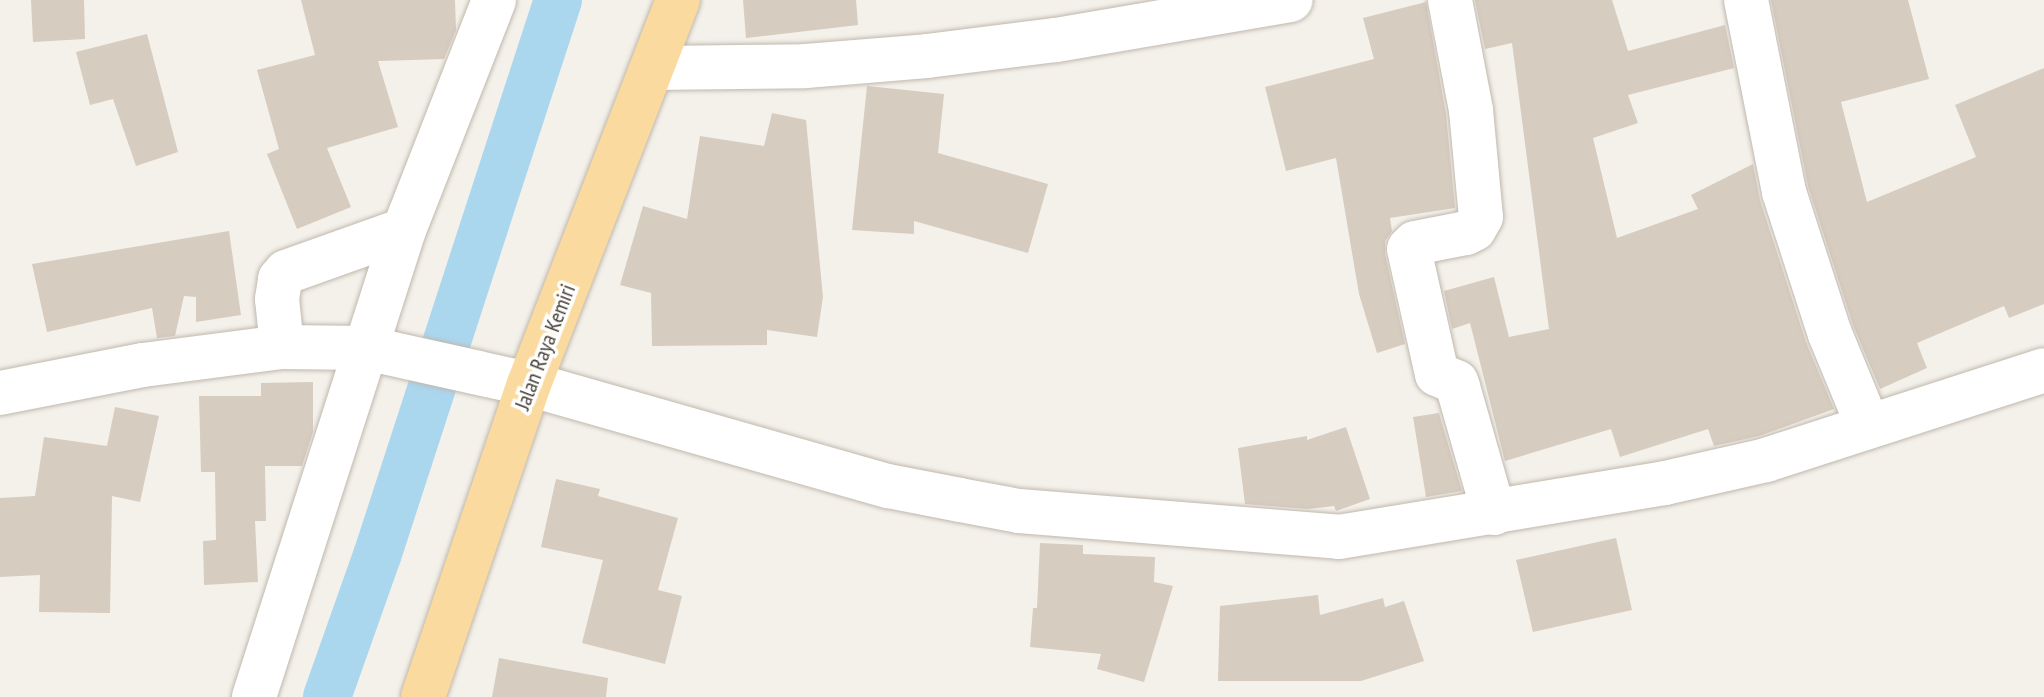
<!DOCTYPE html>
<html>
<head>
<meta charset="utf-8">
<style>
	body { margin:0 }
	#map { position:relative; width:2044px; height:697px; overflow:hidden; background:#f4f1eb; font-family:"PT Sans Narrow",sans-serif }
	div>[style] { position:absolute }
	.canal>* { height:48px; margin:-24px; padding:0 24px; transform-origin:24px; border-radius:24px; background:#aad6ee }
	.building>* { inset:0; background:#d6ccc0 }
	.roads { filter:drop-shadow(0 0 2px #c0b8ad) drop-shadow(0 0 2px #c0b8ad) }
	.minor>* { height:44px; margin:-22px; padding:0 22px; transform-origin:22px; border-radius:22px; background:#fff }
	.major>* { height:44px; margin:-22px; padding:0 22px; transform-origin:22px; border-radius:22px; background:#fada9e }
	span { translate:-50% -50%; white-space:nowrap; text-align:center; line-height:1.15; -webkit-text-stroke:7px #fff; paint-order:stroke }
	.street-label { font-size:22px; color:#484139 }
</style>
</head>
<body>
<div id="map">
	<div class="canal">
		<div style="left:327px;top:697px;width:150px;rotate:-70.5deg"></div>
		<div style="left:377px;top:556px;width:585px;rotate:-71.97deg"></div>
	</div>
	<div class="building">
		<div style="clip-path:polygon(31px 0,84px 0,85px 39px,33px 42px)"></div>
		<div style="clip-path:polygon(301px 0,455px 0,456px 30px,444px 59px,378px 61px,398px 127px,327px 148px,351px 207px,297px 229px,267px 154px,279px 149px,257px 70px,315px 55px)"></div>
		<div style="clip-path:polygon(743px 0,856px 0,858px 25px,746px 38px)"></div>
		<div style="clip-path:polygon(1475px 0,1612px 0,1628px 51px,1725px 25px,1734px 68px,1628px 95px,1638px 123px,1593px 138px,1617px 238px,1698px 209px,1691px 195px,1753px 164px,1760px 200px,1806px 342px,1834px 409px,1759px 436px,1714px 446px,1708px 429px,1620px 457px,1611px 429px,1505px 461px,1470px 323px,1452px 329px,1444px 291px,1494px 277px,1509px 337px,1549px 329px,1512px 43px,1485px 49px)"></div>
		<div style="clip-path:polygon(1771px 0,1908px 0,1929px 79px,1841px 102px,1867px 202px,1976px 157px,1955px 105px,2044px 68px,2044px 304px,2009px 318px,2004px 306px,1917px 343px,1927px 368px,1880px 389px,1853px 325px,1808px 186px)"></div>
		<div style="clip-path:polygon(1426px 2px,1446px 114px,1455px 208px,1390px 218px,1392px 231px,1385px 241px,1385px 254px,1405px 344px,1377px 353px,1359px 294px,1336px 158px,1286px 171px,1265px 87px,1374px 59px,1363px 18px)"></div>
		<div style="clip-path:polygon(147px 34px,178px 152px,136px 166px,113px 99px,90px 105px,76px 52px)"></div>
		<div style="clip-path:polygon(867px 86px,944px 94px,938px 153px,1048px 184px,1028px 253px,914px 221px,914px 234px,852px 230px)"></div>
		<div style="clip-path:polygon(772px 113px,806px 120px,823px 297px,817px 337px,767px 330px,767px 345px,652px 346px,651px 293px,620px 285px,643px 206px,687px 219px,700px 136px,764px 146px)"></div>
		<div style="clip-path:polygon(229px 231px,241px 315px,196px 322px,196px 297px,184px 296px,175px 336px,157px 338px,152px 308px,47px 332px,32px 264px)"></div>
		<div style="clip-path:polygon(313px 382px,313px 432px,302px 466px,265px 466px,266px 521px,255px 521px,258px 582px,204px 585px,203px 541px,216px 540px,215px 472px,201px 472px,199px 396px,261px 396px,261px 383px)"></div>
		<div style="clip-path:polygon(115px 407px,159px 416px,140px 502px,112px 496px,110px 613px,39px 612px,40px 575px,0 577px,0 498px,35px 496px,44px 437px,107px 446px)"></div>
		<div style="clip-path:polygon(1439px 413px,1462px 491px,1426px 497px,1413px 417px)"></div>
		<div style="clip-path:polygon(1346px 427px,1370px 499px,1336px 511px,1334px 506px,1308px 509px,1245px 504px,1238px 448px,1307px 436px,1307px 440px)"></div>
		<div style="clip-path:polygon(556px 479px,600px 489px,598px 496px,678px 518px,658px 590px,682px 596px,665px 664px,582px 643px,603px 560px,541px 547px)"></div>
		<div style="clip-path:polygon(1616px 538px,1632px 610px,1533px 632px,1516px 560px)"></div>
		<div style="clip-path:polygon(1040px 543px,1083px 545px,1083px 554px,1155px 557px,1154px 582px,1173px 586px,1144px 682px,1097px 669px,1101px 654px,1030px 647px,1033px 608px,1037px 608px)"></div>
		<div style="clip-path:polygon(1318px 595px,1320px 615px,1383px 598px,1385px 607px,1404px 601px,1424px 661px,1361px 681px,1218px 681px,1220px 606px)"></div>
		<div style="clip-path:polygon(499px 658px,608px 678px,606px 697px,492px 697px)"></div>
	</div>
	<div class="roads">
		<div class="minor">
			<div style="left:1450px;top:0;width:112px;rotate:79.2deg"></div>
			<div style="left:1471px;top:110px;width:107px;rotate:84.7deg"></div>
			<div style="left:1481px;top:217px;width:14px;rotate:120deg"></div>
			<div style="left:1474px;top:229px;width:9px;rotate:153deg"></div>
			<div style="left:1466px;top:233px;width:52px;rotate:168.9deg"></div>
			<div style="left:1415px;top:243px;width:8px;rotate:135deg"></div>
			<div style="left:1409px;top:249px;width:128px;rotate:77.4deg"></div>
			<div style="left:1437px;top:374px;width:21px;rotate:23deg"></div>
			<div style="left:1456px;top:382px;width:5px;rotate:68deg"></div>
			<div style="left:1458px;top:387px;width:131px;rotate:74.1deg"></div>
			<div style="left:1746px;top:0;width:196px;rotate:78.8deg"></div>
			<div style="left:1784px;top:192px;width:149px;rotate:72.1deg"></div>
			<div style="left:1830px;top:334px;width:100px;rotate:67.6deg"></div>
			<div style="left:653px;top:68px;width:153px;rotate:-0.7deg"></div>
			<div style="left:806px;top:66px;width:121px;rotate:-4.7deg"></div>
			<div style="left:927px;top:56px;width:130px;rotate:-7.1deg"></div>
			<div style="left:1056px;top:40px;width:238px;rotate:-9.7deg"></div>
			<div style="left:282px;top:347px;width:48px;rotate:-95.9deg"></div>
			<div style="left:277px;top:299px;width:20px;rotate:-81deg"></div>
			<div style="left:280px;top:279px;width:9px;rotate:-49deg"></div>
			<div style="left:286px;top:272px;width:125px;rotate:-19.6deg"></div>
			<div style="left:0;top:393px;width:146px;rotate:-11.1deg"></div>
			<div style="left:143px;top:365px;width:140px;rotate:-7.4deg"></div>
			<div style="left:282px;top:347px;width:84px;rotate:0.7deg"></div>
			<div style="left:366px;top:348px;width:167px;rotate:12.5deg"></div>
			<div style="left:529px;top:384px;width:373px;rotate:15.9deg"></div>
			<div style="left:888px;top:486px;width:73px;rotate:11deg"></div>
			<div style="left:960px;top:500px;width:60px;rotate:10.6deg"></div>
			<div style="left:1019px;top:511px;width:321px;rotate:4.6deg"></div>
			<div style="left:1339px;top:537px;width:330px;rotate:-9.4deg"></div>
			<div style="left:1665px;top:483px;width:104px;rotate:-12.8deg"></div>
			<div style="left:1766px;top:460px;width:292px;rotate:-17.9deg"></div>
			<div style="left:254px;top:697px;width:490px;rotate:-72.2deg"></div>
			<div style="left:404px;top:230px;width:247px;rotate:-68.6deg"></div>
		</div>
		<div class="major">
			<div style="left:423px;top:697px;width:330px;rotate:-71.3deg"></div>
			<div style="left:529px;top:384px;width:412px;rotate:-68.8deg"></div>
		</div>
	</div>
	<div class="street-label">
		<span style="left:545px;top:347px;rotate:-69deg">Jalan Raya Kemiri</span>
	</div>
</div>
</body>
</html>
